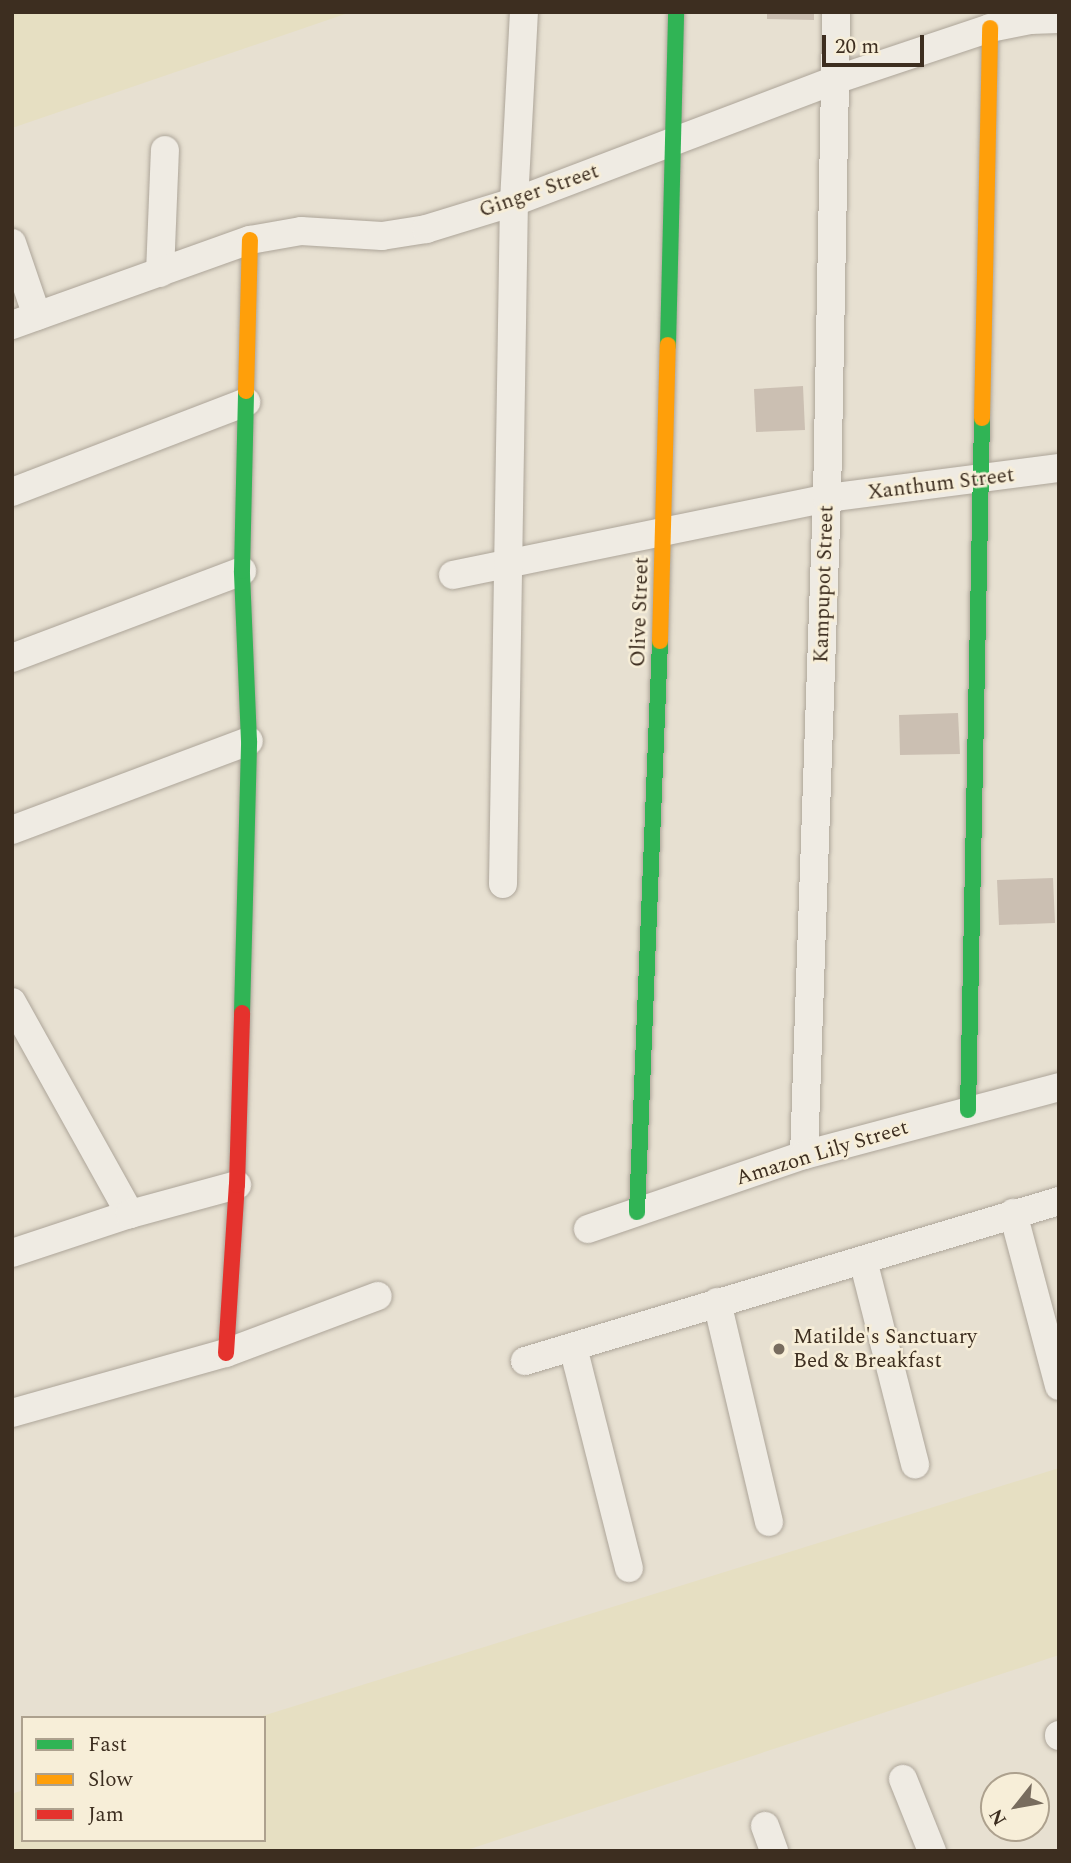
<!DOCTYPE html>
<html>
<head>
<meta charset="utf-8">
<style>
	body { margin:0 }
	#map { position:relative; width:1071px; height:1863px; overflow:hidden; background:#e7e0d1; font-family:Spectral,serif }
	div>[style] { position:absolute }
	.farmland>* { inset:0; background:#e6dfc2 }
	.building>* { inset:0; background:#cbbfb2 }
	.roads { filter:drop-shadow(0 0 2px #ada599) drop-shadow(0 0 2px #ada599) }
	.street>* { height:28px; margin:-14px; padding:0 14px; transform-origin:14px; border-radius:14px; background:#efebe3 }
	.fast>* { height:16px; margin:-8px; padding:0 8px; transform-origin:8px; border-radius:8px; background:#30b455 }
	.slow>* { height:16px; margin:-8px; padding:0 8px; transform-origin:8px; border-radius:8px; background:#ff9f0a }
	.jam>* { height:16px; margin:-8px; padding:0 8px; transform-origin:8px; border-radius:8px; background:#e5322d }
	.dots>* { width:19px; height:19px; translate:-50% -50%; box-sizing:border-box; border:4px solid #f7eed8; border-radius:50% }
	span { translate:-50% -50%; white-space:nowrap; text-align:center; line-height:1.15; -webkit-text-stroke:5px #f7eed8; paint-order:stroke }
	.street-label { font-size:21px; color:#3d2e20 }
	.poi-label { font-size:21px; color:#3d2e20 }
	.left { translate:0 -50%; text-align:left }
	.frame { position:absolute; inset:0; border:14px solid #3d2e20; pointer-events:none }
	.legend { position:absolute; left:21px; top:1716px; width:245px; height:126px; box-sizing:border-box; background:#f7eed8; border:2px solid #ada18e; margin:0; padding:9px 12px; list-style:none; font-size:21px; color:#3d2e20 }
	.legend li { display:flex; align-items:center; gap:14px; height:35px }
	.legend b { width:35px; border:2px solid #ada18e }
	.north { position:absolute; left:980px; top:1772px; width:70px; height:70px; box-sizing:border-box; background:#f7eed8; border:2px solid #ada18e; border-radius:50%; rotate:239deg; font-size:19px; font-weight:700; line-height:28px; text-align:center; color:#3d2e20 }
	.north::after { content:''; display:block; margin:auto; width:24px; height:32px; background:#786c5e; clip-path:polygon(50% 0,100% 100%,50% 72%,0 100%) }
	.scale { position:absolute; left:822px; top:35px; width:102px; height:32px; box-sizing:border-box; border:4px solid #3d2e20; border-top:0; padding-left:9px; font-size:21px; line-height:24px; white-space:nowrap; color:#3d2e20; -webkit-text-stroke:5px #f7eed8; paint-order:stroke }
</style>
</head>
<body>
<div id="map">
	<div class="farmland">
		<div style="clip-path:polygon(12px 12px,351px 12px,12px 128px)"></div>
		<div style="clip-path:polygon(1059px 1468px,1059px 1655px,464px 1851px,12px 1851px,12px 1794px,23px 1790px,23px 1840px,264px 1840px,264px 1718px,256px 1718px)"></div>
	</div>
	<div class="building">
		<div style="clip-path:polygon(767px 12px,814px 12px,814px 20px,767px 19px)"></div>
		<div style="clip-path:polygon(803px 386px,805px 430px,756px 432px,754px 389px)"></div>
		<div style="clip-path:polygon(958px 713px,960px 754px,900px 755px,899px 715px)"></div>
		<div style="clip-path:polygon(1053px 878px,1055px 923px,999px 925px,997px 880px)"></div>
	</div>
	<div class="roads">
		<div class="street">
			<div style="left:12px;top:243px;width:77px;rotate:71.1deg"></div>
			<div style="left:160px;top:273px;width:123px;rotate:-87.7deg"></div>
			<div style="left:12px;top:325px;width:253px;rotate:-19.7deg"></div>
			<div style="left:250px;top:240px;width:52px;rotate:-10deg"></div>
			<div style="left:301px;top:231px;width:81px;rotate:3.5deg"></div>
			<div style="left:382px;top:236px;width:45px;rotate:-9deg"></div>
			<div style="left:426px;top:229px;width:92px;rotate:-17.1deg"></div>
			<div style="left:514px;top:202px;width:343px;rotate:-20.8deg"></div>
			<div style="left:835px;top:80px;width:163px;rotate:-18.5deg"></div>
			<div style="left:990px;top:28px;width:41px;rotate:-11.3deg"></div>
			<div style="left:1030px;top:20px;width:29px;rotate:-2deg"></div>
			<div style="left:12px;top:492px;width:251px;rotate:-21deg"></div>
			<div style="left:453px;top:575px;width:382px;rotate:-11.6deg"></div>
			<div style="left:827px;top:498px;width:234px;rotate:-7.4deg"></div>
			<div style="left:12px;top:658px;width:246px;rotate:-20.7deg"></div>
			<div style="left:12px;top:830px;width:253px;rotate:-20.6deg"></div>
			<div style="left:503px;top:884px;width:682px;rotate:-89.08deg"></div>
			<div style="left:514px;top:202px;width:190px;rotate:-87deg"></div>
			<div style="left:12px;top:1002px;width:243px;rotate:60.9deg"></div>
			<div style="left:804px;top:1155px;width:657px;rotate:-88deg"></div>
			<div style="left:827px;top:498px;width:486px;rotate:-88.9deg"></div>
			<div style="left:1013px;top:1213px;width:179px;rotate:75.1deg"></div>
			<div style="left:588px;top:1229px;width:228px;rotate:-18.9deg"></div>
			<div style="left:804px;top:1155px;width:264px;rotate:-14.9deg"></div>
			<div style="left:12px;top:1253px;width:124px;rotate:-18.3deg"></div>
			<div style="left:130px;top:1214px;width:111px;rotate:-15.2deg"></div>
			<div style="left:863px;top:1260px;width:211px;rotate:75.7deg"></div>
			<div style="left:717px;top:1302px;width:226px;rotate:76.7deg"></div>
			<div style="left:573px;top:1347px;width:228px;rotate:75.8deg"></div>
			<div style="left:525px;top:1361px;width:557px;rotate:-16.68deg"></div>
			<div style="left:12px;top:1413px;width:222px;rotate:-15.7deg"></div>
			<div style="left:226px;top:1353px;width:162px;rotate:-20.6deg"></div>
			<div style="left:1059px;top:1735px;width:1px;rotate:90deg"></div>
			<div style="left:903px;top:1779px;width:78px;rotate:68.1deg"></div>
			<div style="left:765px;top:1826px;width:27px;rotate:70deg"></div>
		</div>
		<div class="fast">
			<div style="left:668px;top:345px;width:333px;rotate:-88.6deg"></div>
			<div style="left:242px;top:1013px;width:272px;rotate:-88.5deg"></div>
			<div style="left:249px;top:741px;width:170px;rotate:-92.4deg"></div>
			<div style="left:242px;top:571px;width:180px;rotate:-88.7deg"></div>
			<div style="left:968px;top:1110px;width:692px;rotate:-88.84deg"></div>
			<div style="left:637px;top:1212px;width:571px;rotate:-87.69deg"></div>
		</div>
		<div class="slow">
			<div style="left:246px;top:391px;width:151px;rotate:-88.5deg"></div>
			<div style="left:982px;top:418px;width:390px;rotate:-88.8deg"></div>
			<div style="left:660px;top:641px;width:296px;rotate:-88.5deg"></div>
		</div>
		<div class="jam">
			<div style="left:226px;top:1353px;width:168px;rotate:-86.3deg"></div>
			<div style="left:237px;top:1185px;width:172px;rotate:-88.3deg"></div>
		</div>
	</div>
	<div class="dots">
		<div style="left:779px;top:1349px;background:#786c5e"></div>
	</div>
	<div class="street-label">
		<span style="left:539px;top:191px;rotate:-19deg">Ginger Street</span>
		<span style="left:941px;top:484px;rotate:-7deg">Xanthum Street</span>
		<span style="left:824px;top:584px;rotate:-88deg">Kampupot Street</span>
		<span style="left:640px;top:612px;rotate:-88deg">Olive Street</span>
		<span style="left:822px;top:1153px;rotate:-17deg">Amazon Lily Street</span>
	</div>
	<div class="poi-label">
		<span class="left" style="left:793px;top:1349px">Matilde's Sanctuary<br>Bed &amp; Breakfast</span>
	</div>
	<div class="frame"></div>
	<ul class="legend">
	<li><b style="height:9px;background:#30b455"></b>Fast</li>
	<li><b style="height:9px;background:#ff9f0a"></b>Slow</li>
	<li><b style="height:9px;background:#e5322d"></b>Jam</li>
	</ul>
	<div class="north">N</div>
	<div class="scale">20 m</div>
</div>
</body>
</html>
